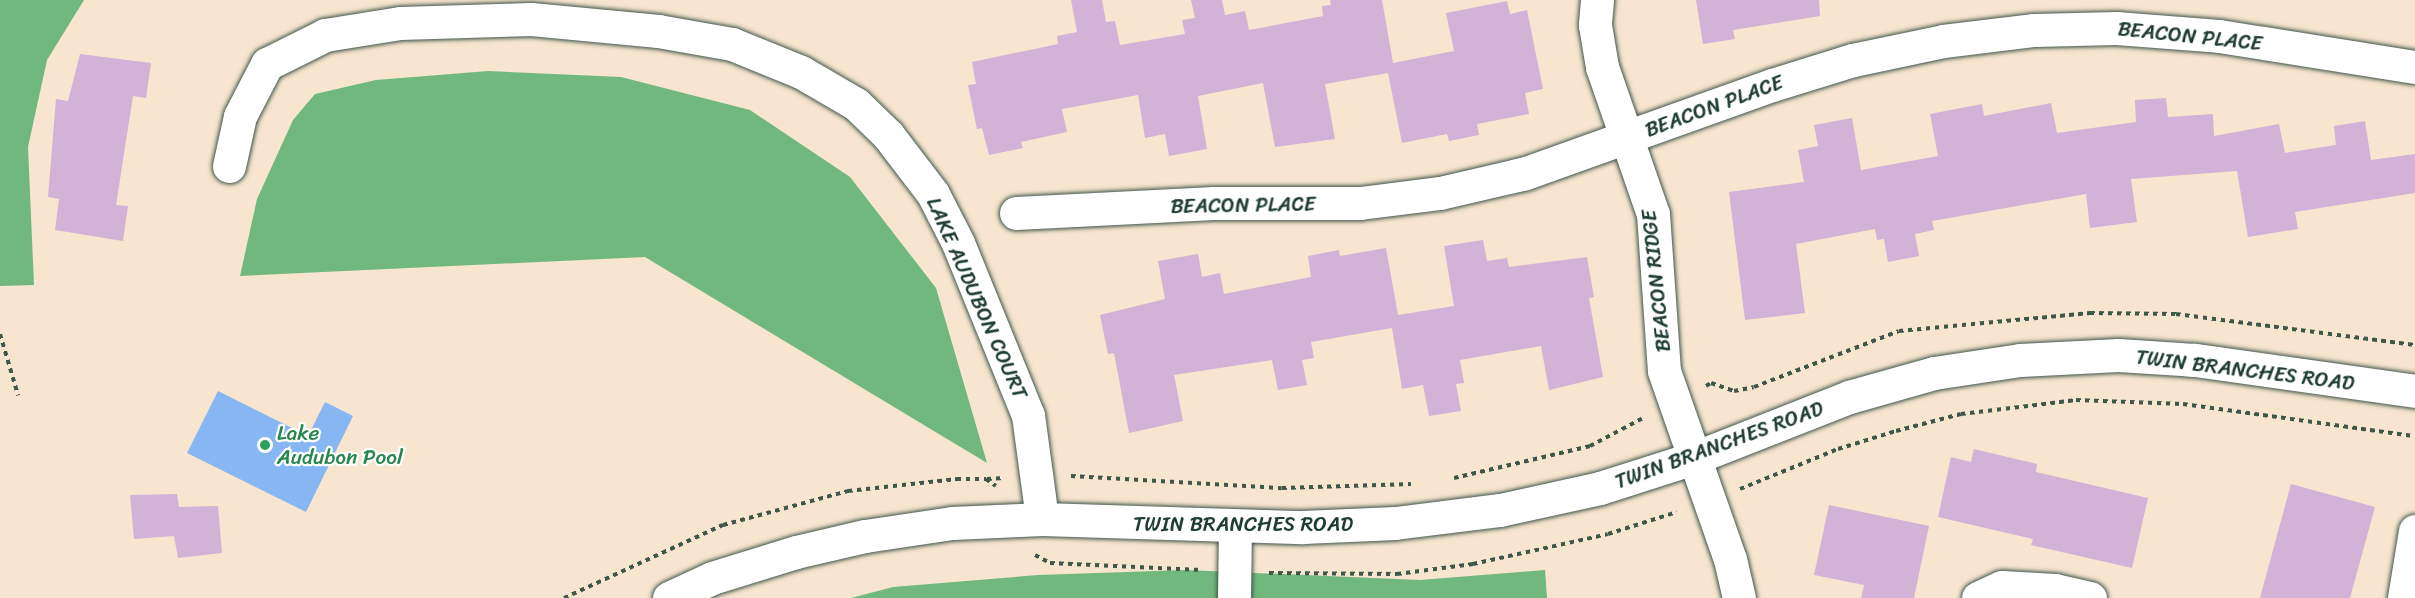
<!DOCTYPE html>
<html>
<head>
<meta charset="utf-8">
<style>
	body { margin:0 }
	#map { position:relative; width:2415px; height:598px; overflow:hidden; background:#f7e5cf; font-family:Sriracha,sans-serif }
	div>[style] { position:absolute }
	.forest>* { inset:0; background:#71b87e }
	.water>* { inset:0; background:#87b7f3 }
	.building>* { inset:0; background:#d2b2d7 }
	.path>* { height:4px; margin-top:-2px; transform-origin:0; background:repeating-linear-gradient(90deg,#3f564b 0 4.5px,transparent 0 9px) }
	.roads { filter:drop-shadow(0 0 2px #3f564b) drop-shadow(0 0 2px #3f564b) }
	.minor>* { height:33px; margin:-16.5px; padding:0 16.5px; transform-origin:16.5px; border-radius:16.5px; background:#fff }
	.major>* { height:33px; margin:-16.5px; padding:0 16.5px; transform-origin:16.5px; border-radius:16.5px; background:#fff }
	.dots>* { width:16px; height:16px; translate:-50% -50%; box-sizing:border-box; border:3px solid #fff; border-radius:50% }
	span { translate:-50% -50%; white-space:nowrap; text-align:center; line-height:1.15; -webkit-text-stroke:4.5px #fff; paint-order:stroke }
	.street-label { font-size:21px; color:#1f3d34 }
	.leisure-label { font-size:21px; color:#27864d }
	.left { translate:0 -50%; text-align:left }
</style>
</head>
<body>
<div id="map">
	<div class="forest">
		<div style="clip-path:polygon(0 0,84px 0,47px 60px,28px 147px,34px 285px,0 286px)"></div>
		<div style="clip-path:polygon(488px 71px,621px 77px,750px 110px,850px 177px,936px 288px,987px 463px,645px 257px,240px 276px,257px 199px,293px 120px,315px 94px,376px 80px)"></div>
		<div style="clip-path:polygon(1186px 570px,1420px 580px,1545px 570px,1547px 598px,851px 598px,893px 587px,1038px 575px)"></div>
	</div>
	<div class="water">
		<div style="clip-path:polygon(218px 391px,308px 436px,325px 402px,353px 416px,306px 512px,187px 453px)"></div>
	</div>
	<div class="building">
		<div style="clip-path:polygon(1071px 0,1102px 0,1106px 22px,1115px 21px,1120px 45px,1185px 34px,1182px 20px,1195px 18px,1191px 0,1222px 0,1225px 15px,1245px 11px,1249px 30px,1323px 16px,1322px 6px,1331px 5px,1330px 0,1382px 0,1393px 63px,1454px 51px,1446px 13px,1507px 1px,1510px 14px,1527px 10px,1543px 89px,1525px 93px,1529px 114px,1477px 124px,1479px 135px,1449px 141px,1447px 134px,1402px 143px,1388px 73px,1325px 84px,1335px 139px,1275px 147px,1263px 83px,1198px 96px,1207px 149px,1169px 156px,1165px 134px,1145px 138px,1138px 95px,1062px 109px,1067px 132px,1021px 142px,1023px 148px,989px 155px,982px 128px,977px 129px,968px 85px,976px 84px,972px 62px,1058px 44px,1057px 36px,1077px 32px)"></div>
		<div style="clip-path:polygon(1696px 0,1819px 0,1820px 16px,1733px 30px,1735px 39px,1703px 44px)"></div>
		<div style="clip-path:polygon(80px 54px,151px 63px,146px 98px,133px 96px,116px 205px,128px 206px,123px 241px,55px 230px,59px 199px,48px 197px,56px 99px,68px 101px)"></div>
		<div style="clip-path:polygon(2166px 98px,2168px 117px,2213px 114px,2214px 136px,2279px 124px,2285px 153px,2336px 145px,2334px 126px,2365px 121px,2371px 160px,2415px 154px,2415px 193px,2295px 212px,2298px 229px,2248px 237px,2237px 171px,2131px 179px,2137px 222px,2090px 228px,2086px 194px,1932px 221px,1934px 230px,1915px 234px,1919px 256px,1888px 262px,1884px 239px,1877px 240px,1875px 229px,1796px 244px,1805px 313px,1745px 320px,1729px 192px,1804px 182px,1798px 150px,1818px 146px,1814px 125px,1852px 118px,1861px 170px,1938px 156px,1930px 114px,1982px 104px,1984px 116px,2051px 103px,2057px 133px,2136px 122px,2135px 100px)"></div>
		<div style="clip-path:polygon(1483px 240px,1487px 261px,1507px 258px,1509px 267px,1587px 257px,1594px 297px,1589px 298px,1603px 377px,1549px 390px,1541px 346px,1460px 360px,1464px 383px,1456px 384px,1461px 411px,1429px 416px,1423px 385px,1402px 389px,1392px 328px,1311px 342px,1314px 358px,1302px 360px,1307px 385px,1278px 390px,1272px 360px,1174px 375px,1183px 421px,1129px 433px,1114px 353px,1108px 354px,1100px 315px,1165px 299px,1158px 261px,1198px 254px,1202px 277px,1220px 273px,1224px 294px,1311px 277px,1308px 256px,1339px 250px,1340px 256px,1386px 248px,1398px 315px,1454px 306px,1444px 246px)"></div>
		<div style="clip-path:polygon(1974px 449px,2037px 464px,2036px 472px,2148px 498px,2132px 568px,2031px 545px,2033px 539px,1938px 517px,1951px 457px,1971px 462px)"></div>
		<div style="clip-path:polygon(2291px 484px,2375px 507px,2350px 598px,2260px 598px)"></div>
		<div style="clip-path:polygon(177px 494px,179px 507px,218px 506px,222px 553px,178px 558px,174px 536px,134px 539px,130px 495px)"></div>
		<div style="clip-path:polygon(1829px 505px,1929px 526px,1914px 598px,1861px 598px,1864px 585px,1814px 575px)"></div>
	</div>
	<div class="path">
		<div style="left:0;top:334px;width:64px;rotate:73.6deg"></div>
		<div style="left:1706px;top:386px;width:6px;rotate:-31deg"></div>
		<div style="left:1711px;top:383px;width:24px;rotate:19deg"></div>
		<div style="left:1734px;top:391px;width:20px;rotate:-11deg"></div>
		<div style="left:1754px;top:387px;width:155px;rotate:-21.1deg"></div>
		<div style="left:1899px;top:331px;width:192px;rotate:-5.4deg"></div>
		<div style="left:2090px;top:313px;width:86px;rotate:0.7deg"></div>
		<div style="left:2176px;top:314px;width:241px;rotate:7.4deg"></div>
		<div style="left:1071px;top:476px;width:211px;rotate:3.3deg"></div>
		<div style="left:1282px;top:488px;width:129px;rotate:-1.8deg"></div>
		<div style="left:1454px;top:478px;width:140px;rotate:-13.2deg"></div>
		<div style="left:1590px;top:446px;width:60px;rotate:-27.8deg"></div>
		<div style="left:987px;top:479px;width:17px;rotate:-3deg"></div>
		<div style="left:1740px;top:489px;width:106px;rotate:-22.2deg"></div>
		<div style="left:1838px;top:449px;width:61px;rotate:-17.2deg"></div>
		<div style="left:1896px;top:431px;width:67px;rotate:-14.7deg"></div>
		<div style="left:1961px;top:414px;width:116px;rotate:-6.9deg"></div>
		<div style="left:2076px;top:400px;width:107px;rotate:2.1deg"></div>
		<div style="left:2183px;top:404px;width:234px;rotate:7.9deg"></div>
		<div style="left:1035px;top:555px;width:17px;rotate:28deg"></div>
		<div style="left:1050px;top:563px;width:151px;rotate:2.7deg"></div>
		<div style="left:1269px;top:573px;width:128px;rotate:0.4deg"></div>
		<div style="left:1397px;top:574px;width:77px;rotate:-7.5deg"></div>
		<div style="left:1473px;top:564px;width:138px;rotate:-12.5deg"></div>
		<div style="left:1608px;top:534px;width:72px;rotate:-17.7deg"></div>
		<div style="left:564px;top:598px;width:175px;rotate:-24.7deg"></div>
		<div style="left:723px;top:525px;width:130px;rotate:-15.2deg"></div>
		<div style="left:848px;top:491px;width:110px;rotate:-6.3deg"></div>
		<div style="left:957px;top:479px;width:29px"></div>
		<div style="left:986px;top:479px;width:12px;rotate:35deg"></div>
	</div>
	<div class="roads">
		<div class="minor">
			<div style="left:1597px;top:0;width:25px;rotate:95deg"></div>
			<div style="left:1595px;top:25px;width:43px;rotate:80.5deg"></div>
			<div style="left:1602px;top:67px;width:156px;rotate:70.9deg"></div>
			<div style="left:1653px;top:214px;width:157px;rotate:86deg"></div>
			<div style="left:1664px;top:371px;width:199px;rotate:70.7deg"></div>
			<div style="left:1730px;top:559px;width:40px;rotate:77deg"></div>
			<div style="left:229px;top:166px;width:51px;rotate:-77.6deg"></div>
			<div style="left:240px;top:116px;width:59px;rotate:-62.6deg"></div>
			<div style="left:267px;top:64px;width:65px;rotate:-26.6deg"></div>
			<div style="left:325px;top:35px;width:76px;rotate:-9.1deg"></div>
			<div style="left:400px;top:23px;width:131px;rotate:-1.7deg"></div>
			<div style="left:531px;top:19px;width:128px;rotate:5.4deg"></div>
			<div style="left:658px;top:31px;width:75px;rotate:10deg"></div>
			<div style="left:732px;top:44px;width:74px;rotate:22.1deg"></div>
			<div style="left:801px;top:72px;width:64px;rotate:30.2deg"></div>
			<div style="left:856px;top:104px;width:45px;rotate:44.1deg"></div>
			<div style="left:888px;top:135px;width:74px;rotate:52.7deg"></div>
			<div style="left:933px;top:194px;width:55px;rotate:63deg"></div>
			<div style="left:958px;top:243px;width:186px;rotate:67.9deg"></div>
			<div style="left:1028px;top:415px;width:105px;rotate:82.3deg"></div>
			<div style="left:1016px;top:213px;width:198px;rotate:-2.9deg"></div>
			<div style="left:1214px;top:203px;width:146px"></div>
			<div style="left:1360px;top:203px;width:81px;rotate:-7.1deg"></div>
			<div style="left:1440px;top:193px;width:88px;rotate:-13.1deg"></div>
			<div style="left:1526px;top:173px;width:261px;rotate:-19.7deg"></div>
			<div style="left:1772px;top:85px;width:85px;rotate:-17.2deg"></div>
			<div style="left:1853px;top:60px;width:92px;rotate:-11.9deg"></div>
			<div style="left:1943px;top:41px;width:92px;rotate:-6.9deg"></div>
			<div style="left:2034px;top:30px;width:82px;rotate:-1.4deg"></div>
			<div style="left:2116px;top:28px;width:103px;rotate:4.4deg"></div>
			<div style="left:2219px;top:36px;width:198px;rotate:9deg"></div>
			<div style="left:1234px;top:598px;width:70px;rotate:-89.2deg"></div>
			<div style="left:1978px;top:598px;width:26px;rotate:-25deg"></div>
			<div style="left:2002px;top:587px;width:53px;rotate:3.2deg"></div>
			<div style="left:2055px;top:590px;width:36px;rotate:13deg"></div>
			<div style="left:2404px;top:598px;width:68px;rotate:-80.7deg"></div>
		</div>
		<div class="major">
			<div style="left:669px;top:598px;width:47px;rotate:-24.9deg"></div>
			<div style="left:712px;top:578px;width:88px;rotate:-17.2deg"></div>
			<div style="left:796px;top:552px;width:71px;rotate:-13.1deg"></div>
			<div style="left:865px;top:536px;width:88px;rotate:-8.5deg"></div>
			<div style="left:952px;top:523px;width:90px;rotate:-2.5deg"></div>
			<div style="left:1042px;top:519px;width:261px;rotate:1.8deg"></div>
			<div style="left:1303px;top:527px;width:92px;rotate:-2.5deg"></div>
			<div style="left:1395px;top:523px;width:106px;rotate:-7.1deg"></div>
			<div style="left:1500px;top:510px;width:102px;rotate:-12.4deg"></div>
			<div style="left:1600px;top:488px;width:99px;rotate:-17.7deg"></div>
			<div style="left:1694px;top:458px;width:167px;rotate:-21.5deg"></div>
			<div style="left:1849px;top:397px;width:88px;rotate:-15.8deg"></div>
			<div style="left:1934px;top:373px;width:87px;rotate:-8.6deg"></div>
			<div style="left:2020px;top:360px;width:98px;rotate:-2.9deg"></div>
			<div style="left:2118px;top:355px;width:77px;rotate:3.7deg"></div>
			<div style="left:2195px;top:360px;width:222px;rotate:8deg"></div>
		</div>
	</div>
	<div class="dots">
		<div style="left:265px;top:445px;background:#2e9e5b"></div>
	</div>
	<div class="street-label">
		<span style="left:2190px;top:36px;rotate:6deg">BEACON PLACE</span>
		<span style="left:1714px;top:106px;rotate:-20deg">BEACON PLACE</span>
		<span style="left:1243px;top:205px;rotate:-1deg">BEACON PLACE</span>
		<span style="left:1656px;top:281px;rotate:-96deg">BEACON RIDGE</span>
		<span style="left:977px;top:298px;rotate:66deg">LAKE AUDUBON COURT</span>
		<span style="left:2245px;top:370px;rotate:7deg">TWIN BRANCHES ROAD</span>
		<span style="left:1719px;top:445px;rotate:-20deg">TWIN BRANCHES ROAD</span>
		<span style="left:1243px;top:524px">TWIN BRANCHES ROAD</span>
	</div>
	<div class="leisure-label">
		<span class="left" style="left:277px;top:445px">Lake<br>Audubon Pool</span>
	</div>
</div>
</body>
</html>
